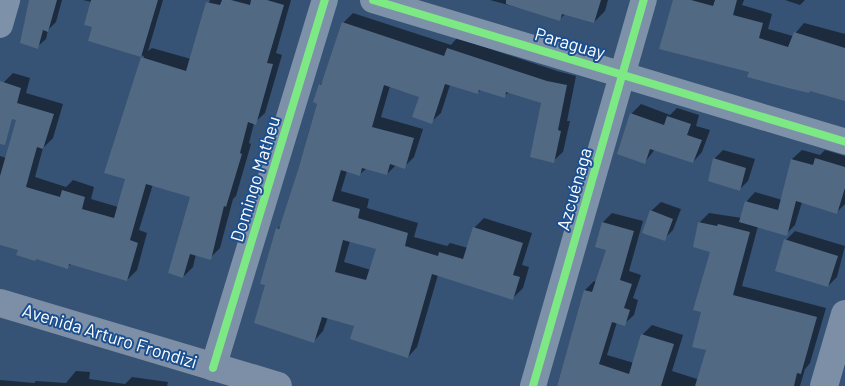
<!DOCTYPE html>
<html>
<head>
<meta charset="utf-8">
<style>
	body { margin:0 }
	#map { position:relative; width:845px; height:386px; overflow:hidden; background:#365274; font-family:Barlow,sans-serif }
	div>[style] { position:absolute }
	.shadow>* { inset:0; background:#0007 }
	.building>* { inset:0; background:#526984 }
	.minor>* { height:26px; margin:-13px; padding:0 13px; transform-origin:13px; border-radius:13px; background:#7d92a8 }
	.major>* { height:28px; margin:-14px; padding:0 14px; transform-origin:14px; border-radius:14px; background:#7d8ea7 }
	.cycleway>* { height:8px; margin:-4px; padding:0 4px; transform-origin:4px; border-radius:4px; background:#7ce984 }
	span { translate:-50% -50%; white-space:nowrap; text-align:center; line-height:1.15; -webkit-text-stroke:4px #1b4f8f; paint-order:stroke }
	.street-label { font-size:18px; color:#fff }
</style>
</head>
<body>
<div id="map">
	<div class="shadow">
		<div style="clip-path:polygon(31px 0,62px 0,56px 22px,48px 30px,46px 39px,37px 47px,27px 24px,24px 24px)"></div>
		<div style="clip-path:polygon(83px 0,163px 0,148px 51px,152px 48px,191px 59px,210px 0,291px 0,276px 53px,282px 55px,265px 113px,254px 123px,249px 143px,251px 144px,236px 196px,233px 199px,220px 248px,210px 258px,196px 254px,193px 267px,183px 277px,192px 196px,153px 184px,139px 230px,147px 233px,137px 270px,127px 280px,71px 264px,67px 267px,18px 254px,19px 249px,0 237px,0 156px,6px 158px,17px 119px,0 114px,0 94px,3px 83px,13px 73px,30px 78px,26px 93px,63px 104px,53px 138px,43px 148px,35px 177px,66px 187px,73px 180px,94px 187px,91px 199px,118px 207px,127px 178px,144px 56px,89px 41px,93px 26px,92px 2px)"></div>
		<div style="clip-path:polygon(490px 0,608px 0,605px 11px,594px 22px,565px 14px,560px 19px)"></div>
		<div style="clip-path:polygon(674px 0,744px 0,742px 5px,772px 14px,768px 29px,793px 36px,804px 23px,845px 34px,845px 97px,750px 71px)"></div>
		<div style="clip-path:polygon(785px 0,805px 0,800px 5px)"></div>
		<div style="clip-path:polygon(evenodd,353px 13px,451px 45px,457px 38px,557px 71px,576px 76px,567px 121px,570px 121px,563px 152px,553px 161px,542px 103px,509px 92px,504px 96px,481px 89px,478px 93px,450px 85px,441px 113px,431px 122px,420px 96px,390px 86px,381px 117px,423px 129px,414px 157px,404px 167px,396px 165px,387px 174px,367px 168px,359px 175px,347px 171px,341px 191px,369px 199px,367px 208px,418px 223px,414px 237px,447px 246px,450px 243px,468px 248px,474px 228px,484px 218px,532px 233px,522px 265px,529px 267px,523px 288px,513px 298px,438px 275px,417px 347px,408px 357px,355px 325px,328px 317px,323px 331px,314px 341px,277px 229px,282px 224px,319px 103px,320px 85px,324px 80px,343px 23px,353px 13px,350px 241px,378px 249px,371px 270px,344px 262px,350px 241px)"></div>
		<div style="clip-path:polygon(641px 104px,670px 115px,677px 108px,699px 115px,696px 126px,710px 130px,702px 152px,693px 162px,655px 149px,645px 162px,631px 114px)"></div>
		<div style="clip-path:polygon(723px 150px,755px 159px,748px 181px,739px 190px,714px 159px)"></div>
		<div style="clip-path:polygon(802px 150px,820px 155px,825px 150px,845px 156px,845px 204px,837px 212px,802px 202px,795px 225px,786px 234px,758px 226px,742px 286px,826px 308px,810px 363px,805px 369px,800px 386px,557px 386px,585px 290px,594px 281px,597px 282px,607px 250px,603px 222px,612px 213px,643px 221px,629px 271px,641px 275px,633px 298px,638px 300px,634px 315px,624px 324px,617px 322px,607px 355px,634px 363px,642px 335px,652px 325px,683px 335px,672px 371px,697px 379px,708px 349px,703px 311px,712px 251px,700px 222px,709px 213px,742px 218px,746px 202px,755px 192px,782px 200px,792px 159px)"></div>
		<div style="clip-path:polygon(661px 202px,681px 209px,673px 230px,664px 239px,651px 211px)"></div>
		<div style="clip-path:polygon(795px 231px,845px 246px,837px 277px,828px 286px,786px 240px)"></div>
		<div style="clip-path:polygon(76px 371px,90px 372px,89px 379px,125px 384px,132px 377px,168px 382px,167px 386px,0 386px,0 380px,34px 383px,36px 381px,66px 383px)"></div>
	</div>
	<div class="building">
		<div style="clip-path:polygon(29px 0,57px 0,48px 32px,43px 30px,38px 49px,20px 43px)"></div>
		<div style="clip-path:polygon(91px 0,158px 0,141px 57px,88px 41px,92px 27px,84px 25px)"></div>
		<div style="clip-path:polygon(222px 0,231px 0,250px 5px,251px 0,267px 0,284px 5px,267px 63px,273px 64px,256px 125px,248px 122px,240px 153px,242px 154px,226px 207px,224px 206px,211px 260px,190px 254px,183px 278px,168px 273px,190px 197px,146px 184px,130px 240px,138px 243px,127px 281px,69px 264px,68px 269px,36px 259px,35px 261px,16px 255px,18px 250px,0 245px,0 176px,16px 120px,12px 119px,5px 145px,0 144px,0 81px,21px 88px,17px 103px,54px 114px,43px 149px,37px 147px,26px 187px,60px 197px,62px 190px,85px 197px,82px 209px,114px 218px,125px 179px,104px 173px,141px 57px,186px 71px,206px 2px,220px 5px)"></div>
		<div style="clip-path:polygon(506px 0,601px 0,594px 23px,562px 14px,560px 21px,506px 4px)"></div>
		<div style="clip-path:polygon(673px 0,691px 0,713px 6px,715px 0,737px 0,733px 15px,763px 23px,759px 38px,788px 47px,794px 32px,845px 48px,845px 101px,810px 91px,809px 93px,788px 88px,747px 77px,749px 72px,659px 49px)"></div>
		<div style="clip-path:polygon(evenodd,342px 22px,444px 56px,447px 48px,547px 81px,567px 85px,558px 130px,561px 131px,554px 163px,530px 157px,541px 103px,506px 92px,505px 98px,479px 90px,478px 94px,445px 84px,432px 124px,412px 117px,419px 97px,384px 85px,372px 127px,414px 138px,405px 169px,390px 164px,387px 175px,362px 168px,360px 176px,341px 170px,332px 201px,360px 209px,358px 218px,408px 233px,405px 246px,438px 256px,439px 252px,463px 259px,473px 227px,523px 243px,513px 275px,520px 277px,513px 300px,432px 274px,408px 358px,350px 339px,354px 326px,322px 317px,314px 343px,254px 323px,265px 285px,260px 284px,276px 228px,279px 229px,299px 167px,317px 104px,313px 102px,319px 84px,321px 85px,342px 22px,343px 240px,376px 249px,366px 280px,335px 272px,343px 240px)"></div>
		<div style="clip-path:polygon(630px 113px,664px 125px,667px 116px,691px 124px,687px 135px,702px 140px,693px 163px,650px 149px,645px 164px,617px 154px)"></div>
		<div style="clip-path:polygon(713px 158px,746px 168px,740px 191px,708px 181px)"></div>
		<div style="clip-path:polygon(815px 158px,845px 167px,845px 188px,837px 214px,796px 201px,787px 236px,739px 222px,745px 201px,778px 210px,791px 159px,813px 165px)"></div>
		<div style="clip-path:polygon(650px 210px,673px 219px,665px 241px,642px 233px)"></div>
		<div style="clip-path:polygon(602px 222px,634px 231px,620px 280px,632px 284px,624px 308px,630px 310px,625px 326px,612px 322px,599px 364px,629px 374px,641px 334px,674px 344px,661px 386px,557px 386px,584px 290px,592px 292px,606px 250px,595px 247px)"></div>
		<div style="clip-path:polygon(698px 222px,717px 226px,718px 224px,750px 232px,733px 295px,817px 317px,801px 374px,797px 373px,794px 386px,695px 386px,706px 350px,692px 347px,701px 312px,693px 310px,710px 252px,693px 247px)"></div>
		<div style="clip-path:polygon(784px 239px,838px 256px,828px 287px,775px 271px)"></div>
	</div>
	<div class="minor">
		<div style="left:373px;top:0;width:493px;rotate:16.7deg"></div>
		<div style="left:0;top:25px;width:26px;rotate:-74deg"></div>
		<div style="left:213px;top:368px;width:385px;rotate:-73.1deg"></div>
		<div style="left:533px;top:386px;width:402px;rotate:-74deg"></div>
	</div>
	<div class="major">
		<div style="left:0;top:303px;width:290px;rotate:16.6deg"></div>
		<div style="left:824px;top:386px;width:75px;rotate:-73.7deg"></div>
	</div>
	<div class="cycleway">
		<div style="left:373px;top:0;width:493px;rotate:16.7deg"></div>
		<div style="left:213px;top:368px;width:385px;rotate:-73.1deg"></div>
		<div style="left:533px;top:386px;width:402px;rotate:-74deg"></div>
	</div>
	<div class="street-label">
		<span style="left:570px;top:43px;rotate:16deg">Paraguay</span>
		<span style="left:255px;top:179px;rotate:-73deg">Domingo Matheu</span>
		<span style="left:574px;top:189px;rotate:-74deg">Azcuénaga</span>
		<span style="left:110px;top:336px;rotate:17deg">Avenida Arturo Frondizi</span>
	</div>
</div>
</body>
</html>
